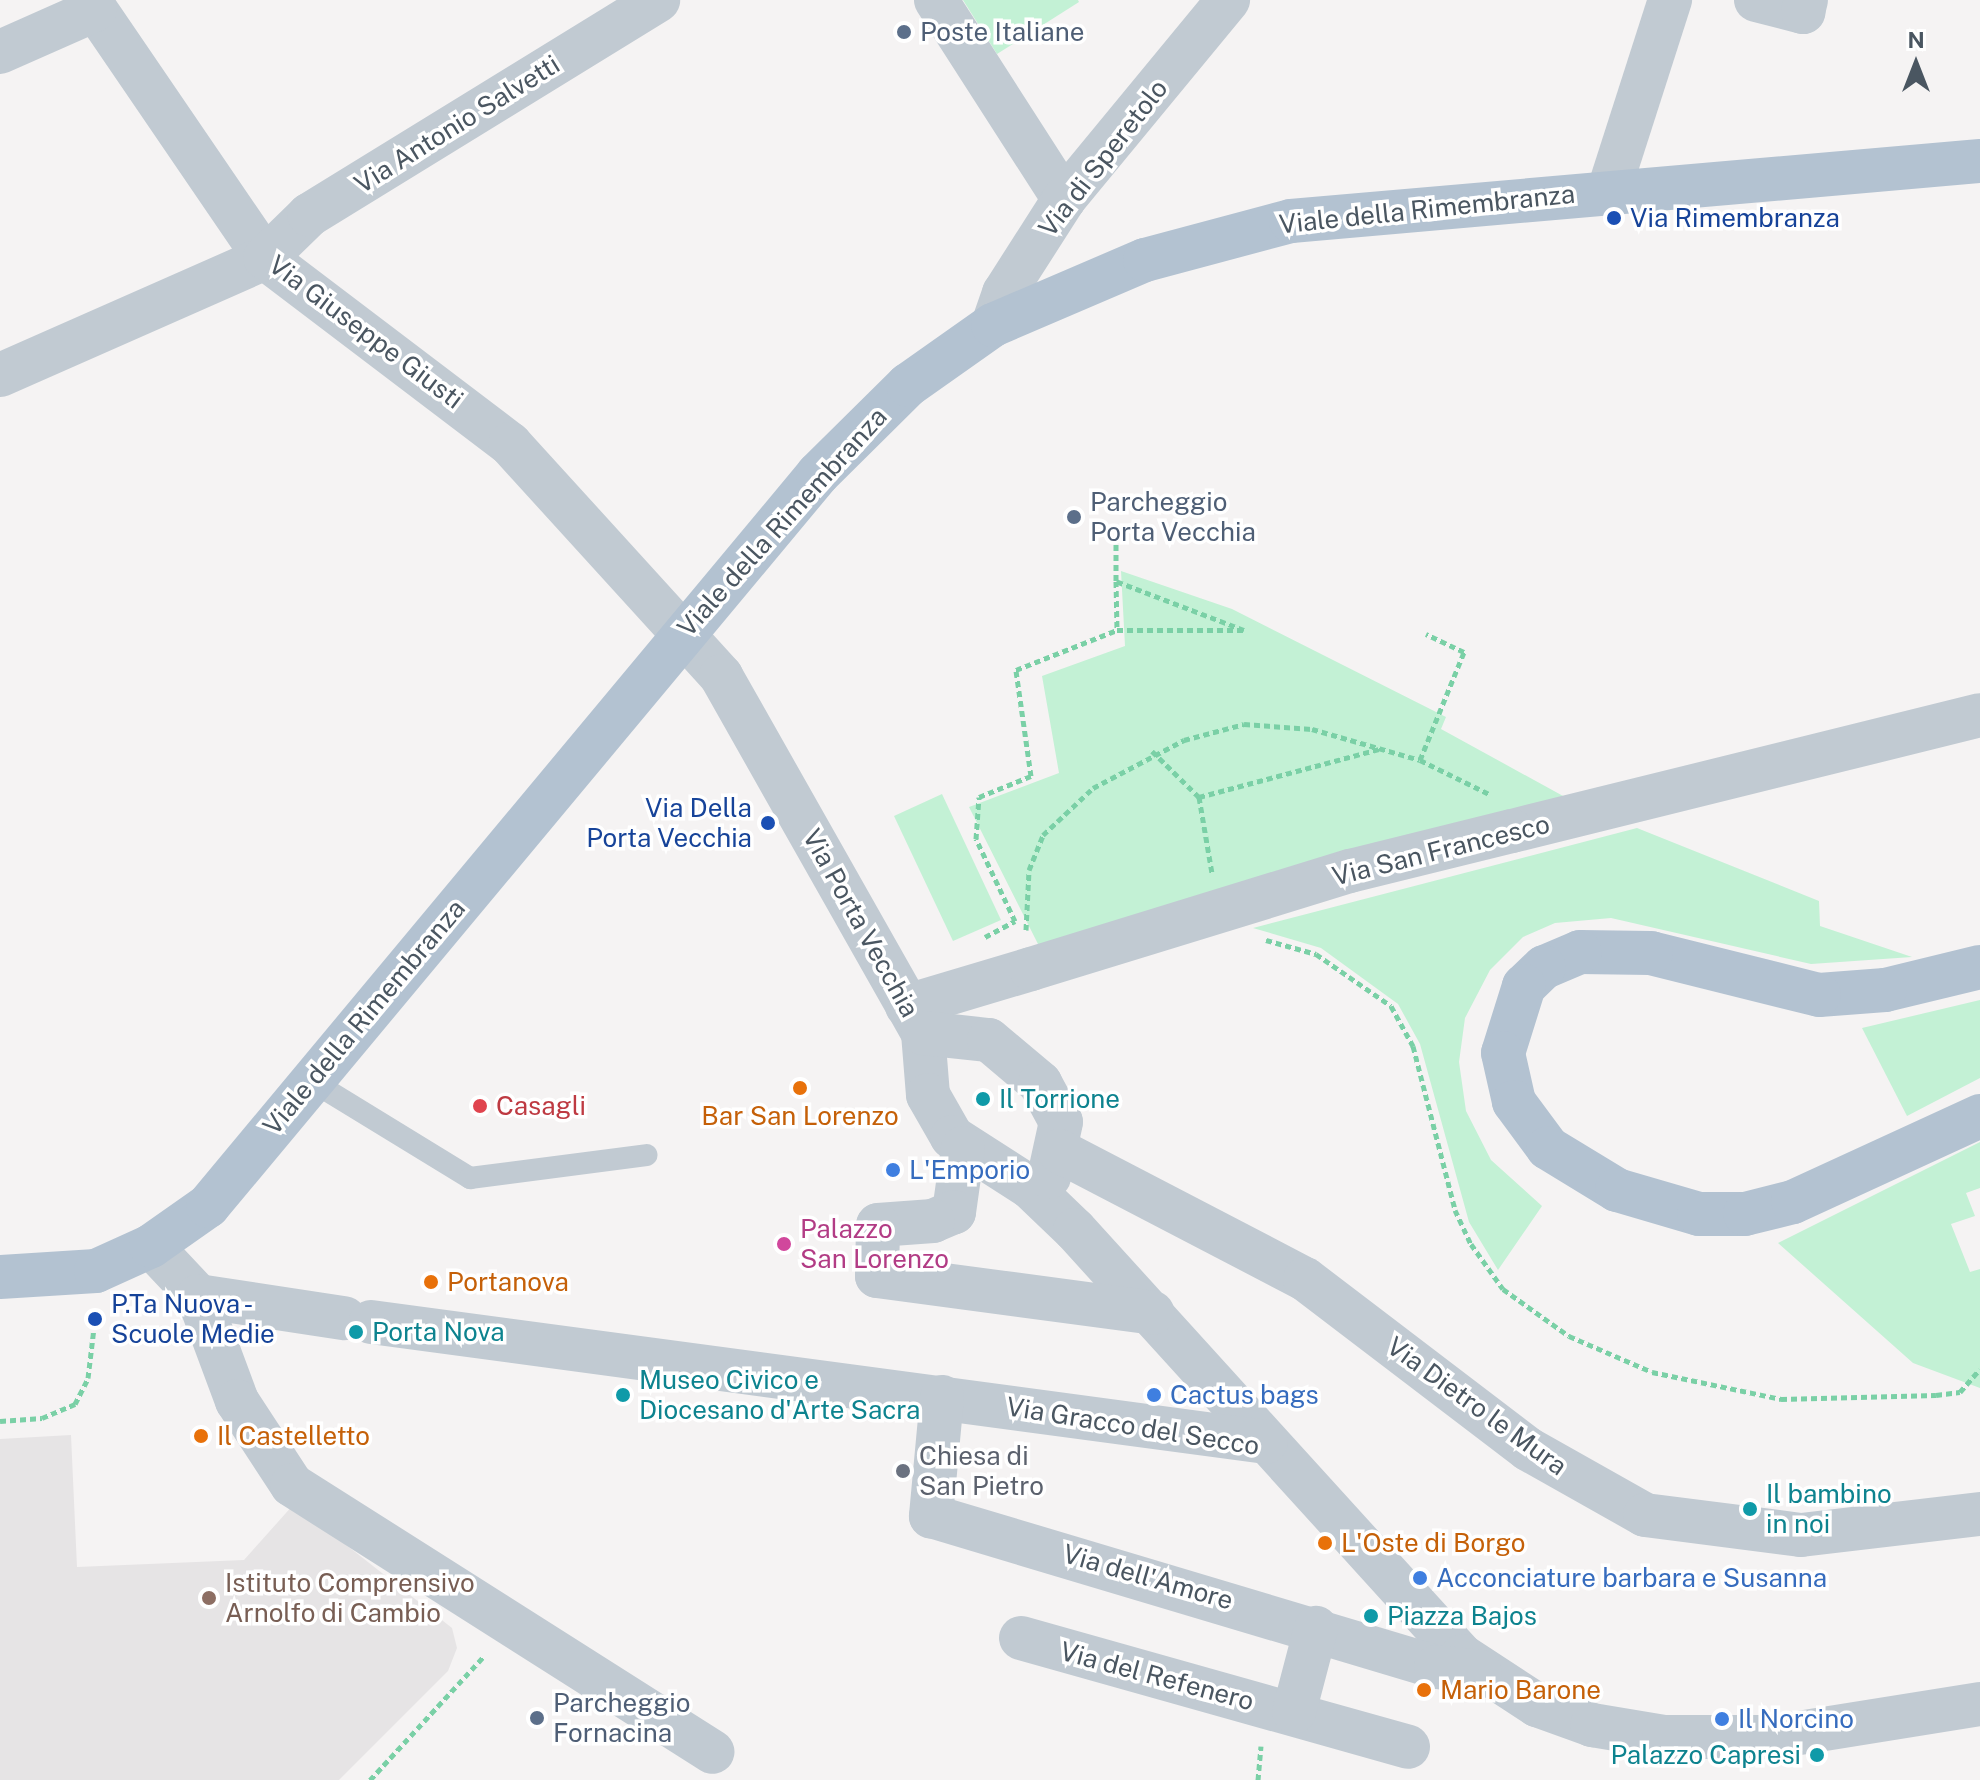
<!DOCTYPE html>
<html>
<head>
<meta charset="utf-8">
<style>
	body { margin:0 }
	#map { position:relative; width:1980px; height:1780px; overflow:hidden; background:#f5f3f3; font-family:"Public Sans",sans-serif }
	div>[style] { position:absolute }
	.education>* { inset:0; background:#e6e4e5 }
	.green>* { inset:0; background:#c3f1d5 }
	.path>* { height:5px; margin-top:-2.5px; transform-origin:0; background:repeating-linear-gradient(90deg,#7ad0a6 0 6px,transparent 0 10px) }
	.lane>* { height:22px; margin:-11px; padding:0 11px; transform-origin:11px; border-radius:11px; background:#c1cad2 }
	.street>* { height:44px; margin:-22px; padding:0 22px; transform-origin:22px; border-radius:22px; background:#c1cad2 }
	.primary>* { height:44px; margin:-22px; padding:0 22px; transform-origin:22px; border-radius:22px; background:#b3c2d1 }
	.street-bridge>* { height:44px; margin:-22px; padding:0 22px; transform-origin:22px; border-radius:22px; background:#c1cad2 }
	.dots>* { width:22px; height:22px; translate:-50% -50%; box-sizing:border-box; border:4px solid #fff; border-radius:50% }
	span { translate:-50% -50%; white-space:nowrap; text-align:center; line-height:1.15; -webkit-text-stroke:7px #fff; paint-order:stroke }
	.service-label { font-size:26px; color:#4e5e75 }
	.left { translate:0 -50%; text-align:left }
	.street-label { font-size:26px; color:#4a5661 }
	.transit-label { font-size:26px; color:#164399 }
	.right { translate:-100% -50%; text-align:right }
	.culture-label { font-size:26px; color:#0d838f }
	.health-label { font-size:26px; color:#be3a42 }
	.food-label { font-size:26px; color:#c56008 }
	.shop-label { font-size:26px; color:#366cbe }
	.hotel-label { font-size:26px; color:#b23c85 }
	.worship-label { font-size:26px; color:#5b616d }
	.education-label { font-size:26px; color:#785e54 }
	.north { position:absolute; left:1876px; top:24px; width:80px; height:80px; -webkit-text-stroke:6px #fff; paint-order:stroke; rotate:0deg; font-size:22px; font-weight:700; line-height:32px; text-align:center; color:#4a5661 }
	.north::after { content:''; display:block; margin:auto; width:28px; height:36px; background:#4a5661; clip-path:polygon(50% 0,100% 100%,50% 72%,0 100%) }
</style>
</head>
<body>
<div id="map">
	<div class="education">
		<div style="clip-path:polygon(71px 1435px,77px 1567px,244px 1560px,294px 1504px,452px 1628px,457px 1648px,448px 1671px,339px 1780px,0 1780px,0 1439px)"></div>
	</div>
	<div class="green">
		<div style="clip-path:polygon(963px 0,1078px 0,1079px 2px,997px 54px)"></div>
		<div style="clip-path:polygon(1121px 571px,1232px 609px,1446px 717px,1441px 729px,1574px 802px,1041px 950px,969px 807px,1059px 773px,1042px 676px,1125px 646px)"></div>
		<div style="clip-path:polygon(942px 794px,1001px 920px,953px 941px,894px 816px)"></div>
		<div style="clip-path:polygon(1637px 828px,1819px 901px,1820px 926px,1912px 957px,1811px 964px,1611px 918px,1555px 923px,1523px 937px,1490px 970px,1465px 1018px,1459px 1062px,1466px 1111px,1491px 1160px,1542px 1206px,1498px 1270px,1469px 1222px,1420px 1044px,1398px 1004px,1321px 948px,1253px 928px)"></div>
		<div style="clip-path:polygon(1980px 1000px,1980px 1078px,1907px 1116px,1862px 1028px)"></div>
		<div style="clip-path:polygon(1980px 1142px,1980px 1188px,1966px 1193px,1975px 1216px,1951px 1224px,1970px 1272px,1980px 1269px,1980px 1388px,1913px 1363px,1778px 1243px)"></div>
	</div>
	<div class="path">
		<div style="left:1116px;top:581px;width:49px;rotate:88.8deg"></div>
		<div style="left:1152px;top:751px;width:66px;rotate:44.4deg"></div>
		<div style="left:1199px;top:797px;width:77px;rotate:80.3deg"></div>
		<div style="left:1420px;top:760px;width:117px;rotate:-67.8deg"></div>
		<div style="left:1464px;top:652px;width:42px;rotate:-154.7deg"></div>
		<div style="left:1199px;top:797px;width:187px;rotate:-14.9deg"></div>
		<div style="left:1026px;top:930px;width:60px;rotate:-87.1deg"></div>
		<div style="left:1029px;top:870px;width:38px;rotate:-68deg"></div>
		<div style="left:1043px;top:835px;width:69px;rotate:-43.2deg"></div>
		<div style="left:1093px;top:788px;width:103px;rotate:-27.8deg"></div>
		<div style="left:1184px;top:740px;width:62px;rotate:-14.9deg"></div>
		<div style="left:1244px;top:724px;width:68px;rotate:4.2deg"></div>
		<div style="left:1312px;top:729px;width:112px;rotate:16deg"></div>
		<div style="left:1420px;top:760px;width:77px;rotate:26.2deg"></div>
		<div style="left:985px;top:937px;width:34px;rotate:-28deg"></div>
		<div style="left:1015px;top:921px;width:91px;rotate:-115.4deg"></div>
		<div style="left:976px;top:839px;width:42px;rotate:-85.9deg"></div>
		<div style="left:979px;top:797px;width:56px;rotate:-22deg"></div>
		<div style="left:1031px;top:776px;width:107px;rotate:-98.1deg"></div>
		<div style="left:1016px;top:670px;width:109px;rotate:-21.6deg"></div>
		<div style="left:1117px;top:630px;width:127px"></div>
		<div style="left:1244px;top:630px;width:137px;rotate:-159.1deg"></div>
		<div style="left:1116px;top:581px;width:54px;rotate:-90deg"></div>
		<div style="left:1266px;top:940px;width:52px;rotate:15.6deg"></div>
		<div style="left:1316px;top:954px;width:91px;rotate:34.7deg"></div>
		<div style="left:1391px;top:1006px;width:46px;rotate:61.2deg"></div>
		<div style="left:1413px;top:1046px;width:169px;rotate:75.6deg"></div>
		<div style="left:1455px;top:1210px;width:38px;rotate:65deg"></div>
		<div style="left:1471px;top:1244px;width:55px;rotate:54.6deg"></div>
		<div style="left:1503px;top:1289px;width:81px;rotate:35.5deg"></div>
		<div style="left:1569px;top:1336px;width:90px;rotate:23.4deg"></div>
		<div style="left:1652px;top:1372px;width:132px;rotate:11.8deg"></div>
		<div style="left:1781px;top:1399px;width:155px;rotate:-1.5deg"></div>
		<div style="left:1936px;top:1395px;width:24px;rotate:-7deg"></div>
		<div style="left:1960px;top:1392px;width:30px;rotate:-49deg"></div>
		<div style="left:0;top:1421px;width:42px;rotate:-4.1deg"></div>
		<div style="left:42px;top:1418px;width:36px;rotate:-23deg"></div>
		<div style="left:75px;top:1404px;width:29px;rotate:-63deg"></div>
		<div style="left:88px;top:1378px;width:59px;rotate:-83.2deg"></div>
		<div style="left:370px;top:1780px;width:168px;rotate:-47.4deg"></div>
		<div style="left:1258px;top:1780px;width:34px;rotate:-85deg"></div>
	</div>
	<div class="lane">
		<div style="left:310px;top:1080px;width:188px;rotate:31.5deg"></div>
		<div style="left:470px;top:1178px;width:178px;rotate:-7.4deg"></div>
	</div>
	<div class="street">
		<div style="left:89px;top:0;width:312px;rotate:55.7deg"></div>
		<div style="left:265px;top:258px;width:308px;rotate:37.2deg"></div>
		<div style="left:510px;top:444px;width:314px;rotate:47.7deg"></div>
		<div style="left:721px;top:676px;width:410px;rotate:60.5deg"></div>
		<div style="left:923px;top:1033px;width:62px;rotate:85.4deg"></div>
		<div style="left:928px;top:1095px;width:48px;rotate:60.3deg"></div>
		<div style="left:952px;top:1137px;width:93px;rotate:32.7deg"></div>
		<div style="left:1030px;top:1187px;width:62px;rotate:43.7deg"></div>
		<div style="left:1075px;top:1230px;width:576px;rotate:47.75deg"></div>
		<div style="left:1462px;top:1656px;width:90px;rotate:33.2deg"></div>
		<div style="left:1537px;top:1705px;width:59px;rotate:20deg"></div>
		<div style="left:1592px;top:1725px;width:73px;rotate:9.5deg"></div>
		<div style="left:1664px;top:1737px;width:110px"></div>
		<div style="left:1774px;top:1737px;width:209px;rotate:-9.1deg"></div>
		<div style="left:936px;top:0;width:237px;rotate:57.3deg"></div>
		<div style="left:1756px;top:0;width:49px;rotate:14.3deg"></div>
		<div style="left:1803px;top:12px;width:12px;rotate:-76deg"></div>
		<div style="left:0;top:52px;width:104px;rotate:-23.9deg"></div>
		<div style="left:1609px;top:190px;width:200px;rotate:-72.2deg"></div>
		<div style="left:993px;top:325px;width:34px;rotate:-71deg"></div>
		<div style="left:1004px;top:293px;width:112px;rotate:-57.4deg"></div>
		<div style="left:1064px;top:199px;width:258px;rotate:-50.5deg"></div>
		<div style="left:0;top:375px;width:290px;rotate:-23.8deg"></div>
		<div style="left:265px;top:258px;width:62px;rotate:-44.3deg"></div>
		<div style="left:309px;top:215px;width:410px;rotate:-31.6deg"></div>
		<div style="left:1512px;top:831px;width:482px;rotate:-13.9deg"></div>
		<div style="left:907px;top:1006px;width:129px;rotate:-16.6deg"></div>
		<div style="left:923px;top:1033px;width:66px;rotate:6.1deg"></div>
		<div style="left:989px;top:1040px;width:67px;rotate:40.1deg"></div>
		<div style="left:1040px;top:1083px;width:44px;rotate:61.7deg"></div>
		<div style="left:1061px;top:1122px;width:56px;rotate:102.3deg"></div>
		<div style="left:963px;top:1148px;width:65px;rotate:98deg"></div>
		<div style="left:954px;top:1212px;width:23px;rotate:157deg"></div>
		<div style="left:933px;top:1221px;width:55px;rotate:175.8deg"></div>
		<div style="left:878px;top:1225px;width:51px;rotate:91.1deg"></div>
		<div style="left:877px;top:1276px;width:278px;rotate:7.6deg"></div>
		<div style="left:1059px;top:1151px;width:277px;rotate:27.5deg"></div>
		<div style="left:1305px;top:1279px;width:280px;rotate:37.3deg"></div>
		<div style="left:1528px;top:1449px;width:134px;rotate:29.4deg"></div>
		<div style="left:1645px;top:1515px;width:157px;rotate:7.3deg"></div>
		<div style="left:1801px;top:1535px;width:180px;rotate:-6.7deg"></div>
		<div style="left:151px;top:1246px;width:69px;rotate:46.8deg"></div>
		<div style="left:198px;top:1296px;width:112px;rotate:69.6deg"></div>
		<div style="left:237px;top:1401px;width:100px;rotate:56.8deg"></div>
		<div style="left:292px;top:1485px;width:498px;rotate:32.4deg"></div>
		<div style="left:198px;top:1296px;width:148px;rotate:8.6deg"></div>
		<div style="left:371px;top:1322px;width:903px;rotate:7.64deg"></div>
		<div style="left:942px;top:1397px;width:120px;rotate:95.3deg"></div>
		<div style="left:931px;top:1516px;width:527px;rotate:16.65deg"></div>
		<div style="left:1436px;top:1667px;width:44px;rotate:6.5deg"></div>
		<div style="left:1021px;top:1638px;width:402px;rotate:15.7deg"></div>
		<div style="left:1294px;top:1712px;width:87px;rotate:-75.3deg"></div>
	</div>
	<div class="primary">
		<div style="left:1980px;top:967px;width:98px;rotate:166.4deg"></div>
		<div style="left:1885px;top:990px;width:66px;rotate:175.7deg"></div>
		<div style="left:1819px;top:995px;width:173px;rotate:-166deg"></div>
		<div style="left:1651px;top:953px;width:71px;rotate:-179.2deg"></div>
		<div style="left:1580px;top:952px;width:39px;rotate:157deg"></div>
		<div style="left:1544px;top:967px;width:28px;rotate:136deg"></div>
		<div style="left:1524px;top:986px;width:70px;rotate:107.4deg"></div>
		<div style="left:1503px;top:1053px;width:50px;rotate:77.3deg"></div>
		<div style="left:1514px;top:1102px;width:57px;rotate:53.5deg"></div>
		<div style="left:1548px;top:1148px;width:81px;rotate:31.3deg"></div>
		<div style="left:1617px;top:1190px;width:85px;rotate:16.3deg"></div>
		<div style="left:1699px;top:1214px;width:46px"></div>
		<div style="left:1745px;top:1214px;width:49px;rotate:-14deg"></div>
		<div style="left:1793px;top:1202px;width:206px;rotate:-24.7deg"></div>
		<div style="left:0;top:1277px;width:96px;rotate:-3.6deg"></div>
		<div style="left:96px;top:1271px;width:60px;rotate:-24.4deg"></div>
		<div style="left:151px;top:1246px;width:70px;rotate:-35.1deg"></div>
		<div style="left:208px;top:1206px;width:953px;rotate:-50.19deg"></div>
		<div style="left:818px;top:474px;width:127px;rotate:-44.7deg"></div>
		<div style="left:908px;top:385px;width:104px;rotate:-35.2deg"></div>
		<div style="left:993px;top:325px;width:165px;rotate:-23.2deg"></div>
		<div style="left:1145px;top:260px;width:151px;rotate:-15deg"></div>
		<div style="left:1291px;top:221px;width:692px;rotate:-4.98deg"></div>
	</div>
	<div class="street-bridge">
		<div style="left:1031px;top:969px;width:334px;rotate:-17.1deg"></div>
		<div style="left:1350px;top:871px;width:167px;rotate:-13.9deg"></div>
	</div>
	<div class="dots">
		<div style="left:904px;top:32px;background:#5c6f8a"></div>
		<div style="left:1614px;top:218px;background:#1a4fb4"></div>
		<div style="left:1074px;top:517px;background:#5c6f8a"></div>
		<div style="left:768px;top:823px;background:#1a4fb4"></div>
		<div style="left:800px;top:1088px;background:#e8710a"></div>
		<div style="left:983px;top:1099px;background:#0f9aa8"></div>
		<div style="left:480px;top:1106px;background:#e0444e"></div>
		<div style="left:893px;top:1170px;background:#3f7fe0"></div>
		<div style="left:784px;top:1244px;background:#d1479c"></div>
		<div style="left:431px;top:1282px;background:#e8710a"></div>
		<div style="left:95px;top:1319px;background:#1a4fb4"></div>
		<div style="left:356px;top:1332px;background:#0f9aa8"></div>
		<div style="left:623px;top:1395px;background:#0f9aa8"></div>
		<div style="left:1154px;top:1395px;background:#3f7fe0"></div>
		<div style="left:201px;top:1436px;background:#e8710a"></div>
		<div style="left:903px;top:1471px;background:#6b7280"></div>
		<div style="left:1750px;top:1509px;background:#0f9aa8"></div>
		<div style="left:1325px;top:1543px;background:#e8710a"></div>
		<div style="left:1420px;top:1578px;background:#3f7fe0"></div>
		<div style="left:209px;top:1598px;background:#8d6e63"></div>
		<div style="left:1371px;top:1616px;background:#0f9aa8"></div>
		<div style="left:1424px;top:1690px;background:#e8710a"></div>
		<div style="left:537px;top:1718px;background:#5c6f8a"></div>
		<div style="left:1722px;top:1719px;background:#3f7fe0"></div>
		<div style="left:1817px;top:1755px;background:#0f9aa8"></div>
	</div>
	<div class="service-label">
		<span class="left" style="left:920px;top:32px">Poste Italiane</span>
		<span class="left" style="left:1090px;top:517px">Parcheggio<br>Porta Vecchia</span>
		<span class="left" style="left:553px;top:1718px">Parcheggio<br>Fornacina</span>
	</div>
	<div class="street-label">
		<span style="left:457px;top:124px;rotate:-32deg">Via Antonio Salvetti</span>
		<span style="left:1103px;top:158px;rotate:-52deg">Via di Speretolo</span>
		<span style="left:1427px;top:209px;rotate:-6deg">Viale della Rimembranza</span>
		<span style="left:366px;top:332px;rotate:37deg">Via Giuseppe Giusti</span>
		<span style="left:782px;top:522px;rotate:-48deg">Viale della Rimembranza</span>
		<span style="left:1441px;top:850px;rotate:-14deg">Via San Francesco</span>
		<span style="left:861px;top:923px;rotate:61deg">Via Porta Vecchia</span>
		<span style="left:364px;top:1017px;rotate:-50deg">Viale della Rimembranza</span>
		<span style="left:1477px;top:1406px;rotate:36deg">Via Dietro le Mura</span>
		<span style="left:1133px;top:1426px;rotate:9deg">Via Gracco del Secco</span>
		<span style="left:1148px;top:1577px;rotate:16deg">Via dell'Amore</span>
		<span style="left:1157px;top:1676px;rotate:15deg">Via del Refenero</span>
	</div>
	<div class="transit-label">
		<span class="left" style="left:1630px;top:218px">Via Rimembranza</span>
		<span class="right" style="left:752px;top:823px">Via Della<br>Porta Vecchia</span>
		<span class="left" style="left:111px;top:1319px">P.Ta Nuova -<br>Scuole Medie</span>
	</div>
	<div class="culture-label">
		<span class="left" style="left:999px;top:1099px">Il Torrione</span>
		<span class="left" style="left:372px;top:1332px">Porta Nova</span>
		<span class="left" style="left:639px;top:1395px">Museo Civico e<br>Diocesano d'Arte Sacra</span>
		<span class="left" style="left:1766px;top:1509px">Il bambino<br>in noi</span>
		<span class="left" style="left:1387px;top:1616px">Piazza Bajos</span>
		<span class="right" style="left:1801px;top:1755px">Palazzo Capresi</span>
	</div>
	<div class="health-label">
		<span class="left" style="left:496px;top:1106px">Casagli</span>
	</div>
	<div class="food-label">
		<span style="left:800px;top:1116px">Bar San Lorenzo</span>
		<span class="left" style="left:447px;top:1282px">Portanova</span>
		<span class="left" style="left:217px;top:1436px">Il Castelletto</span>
		<span class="left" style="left:1341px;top:1543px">L'Oste di Borgo</span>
		<span class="left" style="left:1440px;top:1690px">Mario Barone</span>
	</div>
	<div class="shop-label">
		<span class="left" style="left:909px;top:1170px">L'Emporio</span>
		<span class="left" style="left:1170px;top:1395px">Cactus bags</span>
		<span class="left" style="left:1436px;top:1578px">Acconciature barbara e Susanna</span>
		<span class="left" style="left:1738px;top:1719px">Il Norcino</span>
	</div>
	<div class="hotel-label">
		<span class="left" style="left:800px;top:1244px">Palazzo<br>San Lorenzo</span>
	</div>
	<div class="worship-label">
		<span class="left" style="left:919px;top:1471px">Chiesa di<br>San Pietro</span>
	</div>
	<div class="education-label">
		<span class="left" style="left:225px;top:1598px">Istituto Comprensivo<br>Arnolfo di Cambio</span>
	</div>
	<div class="north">N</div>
</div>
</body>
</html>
